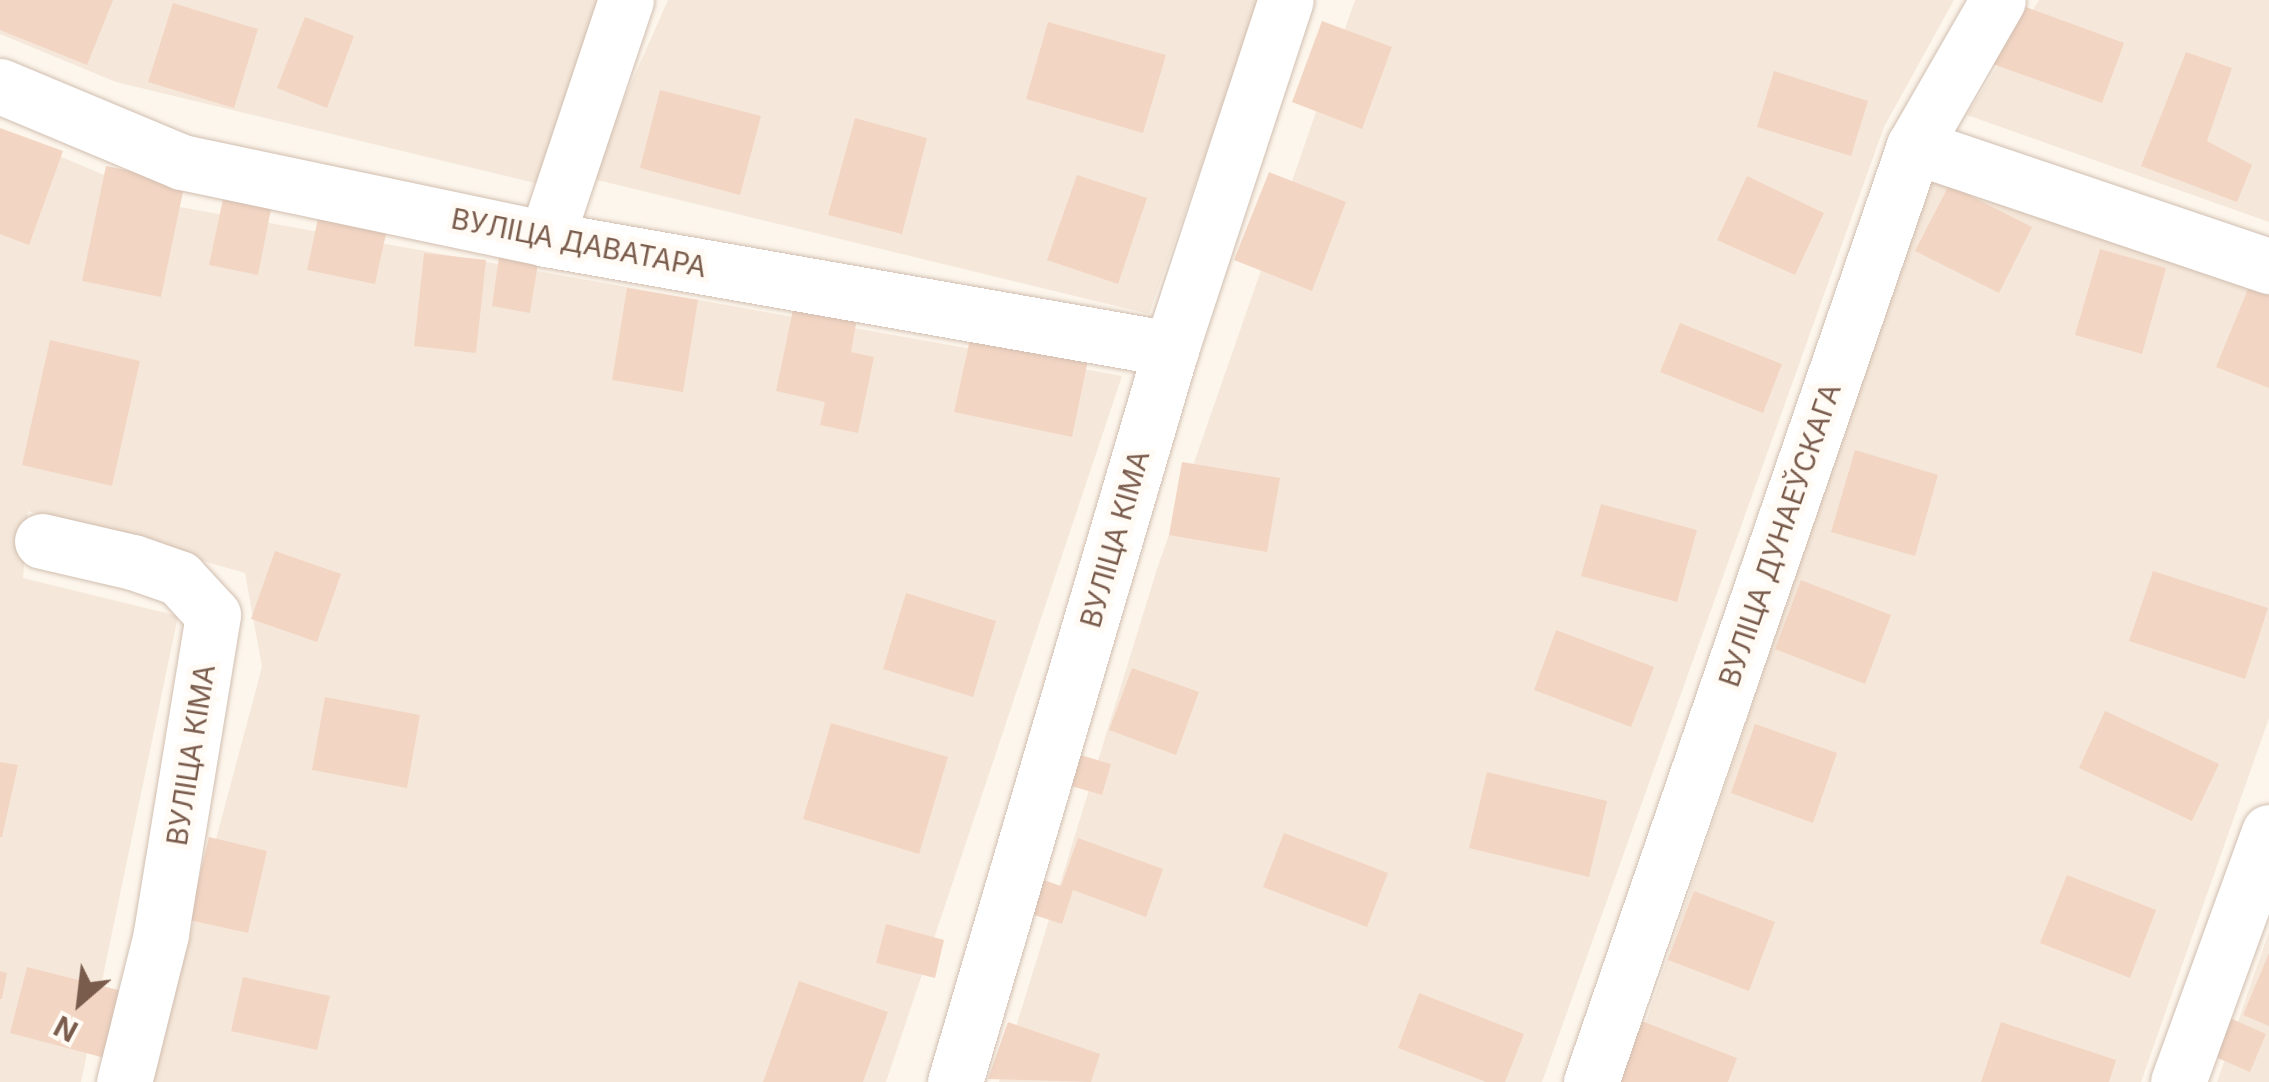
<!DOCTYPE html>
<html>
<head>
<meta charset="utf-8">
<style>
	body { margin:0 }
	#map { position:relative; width:2269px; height:1082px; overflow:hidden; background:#fdf6ec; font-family:Inter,sans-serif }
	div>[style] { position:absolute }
	.residential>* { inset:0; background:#f5e8da }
	.building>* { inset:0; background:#f3d5c3 }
	.roads { filter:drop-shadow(0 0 2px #d1beb0) drop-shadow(0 0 2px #d1beb0) }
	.street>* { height:55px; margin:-27.5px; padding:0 27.5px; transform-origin:27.5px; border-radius:27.5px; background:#fff }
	span { translate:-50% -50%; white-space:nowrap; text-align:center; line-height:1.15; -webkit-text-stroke:10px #fffaf3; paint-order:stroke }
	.street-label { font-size:28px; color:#7a5c4d }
	.north { position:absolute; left:30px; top:952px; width:100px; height:100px; -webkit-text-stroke:8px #fffaf3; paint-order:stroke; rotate:208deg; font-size:28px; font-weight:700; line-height:40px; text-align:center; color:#7a5c4d }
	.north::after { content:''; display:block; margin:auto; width:35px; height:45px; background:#7a5c4d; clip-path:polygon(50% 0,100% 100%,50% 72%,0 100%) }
</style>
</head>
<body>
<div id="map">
	<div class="residential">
		<div style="clip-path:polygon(0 0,601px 0,539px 184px,116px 82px,0 34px)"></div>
		<div style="clip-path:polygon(668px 0,1260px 0,1149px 314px,589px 178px)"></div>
		<div style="clip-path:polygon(1355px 0,1954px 0,1884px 127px,1542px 1082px,999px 1082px,1157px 569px)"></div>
		<div style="clip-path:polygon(2039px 0,2269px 0,2269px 222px,1967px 115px)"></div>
		<div style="clip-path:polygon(0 131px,180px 207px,1122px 376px,886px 1082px,151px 1082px,262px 667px,245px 573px,28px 511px,23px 578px,178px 616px,81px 1082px,0 1082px)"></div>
		<div style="clip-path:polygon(1932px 167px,2269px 285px,2269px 718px,2141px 1082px,1626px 1082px)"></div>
		<div style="clip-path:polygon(2269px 932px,2269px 1082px,2217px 1082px)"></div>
	</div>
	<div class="building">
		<div style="clip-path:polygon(0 0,113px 0,87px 65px,0 30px)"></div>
		<div style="clip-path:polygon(2012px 2px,2124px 43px,2102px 103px,1990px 63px)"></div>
		<div style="clip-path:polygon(173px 3px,258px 29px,234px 108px,148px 82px)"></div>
		<div style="clip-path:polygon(305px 17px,354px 36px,327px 108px,277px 88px)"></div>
		<div style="clip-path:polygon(1322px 21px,1392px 47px,1362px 129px,1292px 102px)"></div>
		<div style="clip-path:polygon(1048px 22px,1166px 55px,1143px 133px,1026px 99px)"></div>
		<div style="clip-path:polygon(2186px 52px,2232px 68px,2207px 141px,2252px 165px,2237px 202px,2141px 166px)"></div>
		<div style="clip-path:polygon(1774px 71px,1868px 101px,1851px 156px,1757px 127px)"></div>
		<div style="clip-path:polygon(660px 90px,761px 116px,740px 195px,640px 168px)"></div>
		<div style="clip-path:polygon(855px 118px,927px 138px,902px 234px,828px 215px)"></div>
		<div style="clip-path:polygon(0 128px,63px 151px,29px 245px,0 234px)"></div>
		<div style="clip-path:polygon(106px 166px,185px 182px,161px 297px,82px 281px)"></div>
		<div style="clip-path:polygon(1269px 172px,1346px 202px,1312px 291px,1234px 260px)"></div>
		<div style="clip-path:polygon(1077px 175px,1147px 198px,1118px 284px,1047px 260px)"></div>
		<div style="clip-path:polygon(1747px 176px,1824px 213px,1795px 275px,1717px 240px)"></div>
		<div style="clip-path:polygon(1949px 185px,2032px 227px,1999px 293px,1915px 251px)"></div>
		<div style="clip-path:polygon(223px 199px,271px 209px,258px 275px,209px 265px)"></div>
		<div style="clip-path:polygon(319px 214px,387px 229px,375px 284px,307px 270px)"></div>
		<div style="clip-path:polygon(2100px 249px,2166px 268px,2142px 354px,2075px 335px)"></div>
		<div style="clip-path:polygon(500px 250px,539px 257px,530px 313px,492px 306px)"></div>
		<div style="clip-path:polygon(424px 253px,486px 260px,476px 353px,414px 346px)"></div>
		<div style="clip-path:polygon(2250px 284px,2269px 292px,2269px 388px,2216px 367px)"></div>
		<div style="clip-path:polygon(627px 288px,698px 300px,683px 392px,612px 380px)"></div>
		<div style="clip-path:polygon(795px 300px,858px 313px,851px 352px,874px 357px,858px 433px,820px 425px,825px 402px,776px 391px)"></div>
		<div style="clip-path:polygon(1680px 323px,1782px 364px,1763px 413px,1660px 372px)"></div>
		<div style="clip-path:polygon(971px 335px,1088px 360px,1072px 437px,954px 412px)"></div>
		<div style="clip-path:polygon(50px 340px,140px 361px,112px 486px,22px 465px)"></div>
		<div style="clip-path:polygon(1855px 450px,1938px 475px,1915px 556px,1831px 532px)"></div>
		<div style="clip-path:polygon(1182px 462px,1280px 478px,1267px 552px,1169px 535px)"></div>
		<div style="clip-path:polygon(1601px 504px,1697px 530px,1677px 602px,1581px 576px)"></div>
		<div style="clip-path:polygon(275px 551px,341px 574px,317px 642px,251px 619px)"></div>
		<div style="clip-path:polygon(2153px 571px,2268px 608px,2245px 679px,2129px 641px)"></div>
		<div style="clip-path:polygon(1801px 580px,1891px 615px,1865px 684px,1775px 649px)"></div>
		<div style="clip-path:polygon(906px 593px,996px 621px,973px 697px,883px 669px)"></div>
		<div style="clip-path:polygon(1556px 630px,1654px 667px,1631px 727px,1534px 690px)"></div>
		<div style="clip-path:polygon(1132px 668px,1199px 692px,1176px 755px,1109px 730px)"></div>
		<div style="clip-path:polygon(325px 697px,420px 715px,407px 788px,312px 770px)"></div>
		<div style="clip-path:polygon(2105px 711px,2219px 764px,2192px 821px,2079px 768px)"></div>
		<div style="clip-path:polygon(831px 723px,948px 757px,919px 854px,803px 819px)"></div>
		<div style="clip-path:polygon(1755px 724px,1837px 753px,1813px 823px,1731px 793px)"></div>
		<div style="clip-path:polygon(1077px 754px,1111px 764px,1102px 795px,1068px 785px)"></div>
		<div style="clip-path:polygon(0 762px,18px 765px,2px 837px,0 837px)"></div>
		<div style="clip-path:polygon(1487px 772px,1607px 801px,1589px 877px,1469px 848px)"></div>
		<div style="clip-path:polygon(1284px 833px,1388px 873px,1367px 927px,1263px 887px)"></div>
		<div style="clip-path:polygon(209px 837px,267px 851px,248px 933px,189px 920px)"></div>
		<div style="clip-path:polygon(1078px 838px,1163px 869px,1146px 917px,1073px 890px,1062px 924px,1022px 911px,1035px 877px,1061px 886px)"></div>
		<div style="clip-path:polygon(2067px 875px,2156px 910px,2130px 978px,2040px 943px)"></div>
		<div style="clip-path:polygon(1694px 891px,1775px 922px,1749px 991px,1668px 960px)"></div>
		<div style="clip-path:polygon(886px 924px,944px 940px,935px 978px,876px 963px)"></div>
		<div style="clip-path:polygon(2269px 953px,2269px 1026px,2243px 1015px)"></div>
		<div style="clip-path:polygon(27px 967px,122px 991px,105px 1058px,10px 1033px)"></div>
		<div style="clip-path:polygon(0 971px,7px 973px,2px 999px,0 999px)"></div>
		<div style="clip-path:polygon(243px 977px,330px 996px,317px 1050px,231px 1031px)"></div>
		<div style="clip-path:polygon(799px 981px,888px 1012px,863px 1082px,763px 1082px)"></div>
		<div style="clip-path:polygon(1419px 993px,1524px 1034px,1505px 1082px,1486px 1082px,1398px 1048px)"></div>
		<div style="clip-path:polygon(2230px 1018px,2266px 1034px,2250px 1072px,2213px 1056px)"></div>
		<div style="clip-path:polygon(1639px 1020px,1737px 1058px,1728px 1082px,1614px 1082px)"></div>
		<div style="clip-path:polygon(1008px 1022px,1100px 1054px,1091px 1082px,988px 1079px)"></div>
		<div style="clip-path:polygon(2001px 1022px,2116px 1060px,2109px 1082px,1981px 1082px)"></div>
	</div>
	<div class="roads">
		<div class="street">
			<div style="left:0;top:86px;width:197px;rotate:22.7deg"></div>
			<div style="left:182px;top:162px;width:372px;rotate:11.9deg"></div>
			<div style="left:546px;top:239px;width:635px;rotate:9.98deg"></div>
			<div style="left:1914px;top:146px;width:375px;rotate:18.7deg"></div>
			<div style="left:546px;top:239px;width:252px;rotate:-71.5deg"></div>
			<div style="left:42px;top:541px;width:93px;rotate:13deg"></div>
			<div style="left:133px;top:562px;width:49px;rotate:19.2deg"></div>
			<div style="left:179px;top:578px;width:50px;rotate:47.4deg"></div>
			<div style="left:213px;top:615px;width:323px;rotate:99.3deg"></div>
			<div style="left:161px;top:934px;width:153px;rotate:104deg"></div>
			<div style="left:955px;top:1082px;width:764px;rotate:-73.58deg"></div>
			<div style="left:1171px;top:349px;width:367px;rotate:-71.8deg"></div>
			<div style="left:1591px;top:1082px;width:990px;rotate:-70.96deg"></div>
			<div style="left:1914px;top:146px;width:168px;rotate:-60.1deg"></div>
			<div style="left:2178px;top:1082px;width:266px;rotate:-70deg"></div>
		</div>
	</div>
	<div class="street-label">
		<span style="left:579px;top:243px;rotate:11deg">ВУЛІЦА ДАВАТАРА</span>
		<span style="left:1780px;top:535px;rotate:-71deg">ВУЛІЦА ДУНАЕЎСКАГА</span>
		<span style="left:1115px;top:539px;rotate:-74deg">ВУЛІЦА КІМА</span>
		<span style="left:191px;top:755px;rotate:-81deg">ВУЛІЦА КІМА</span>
	</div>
	<div class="north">N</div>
</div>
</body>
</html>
